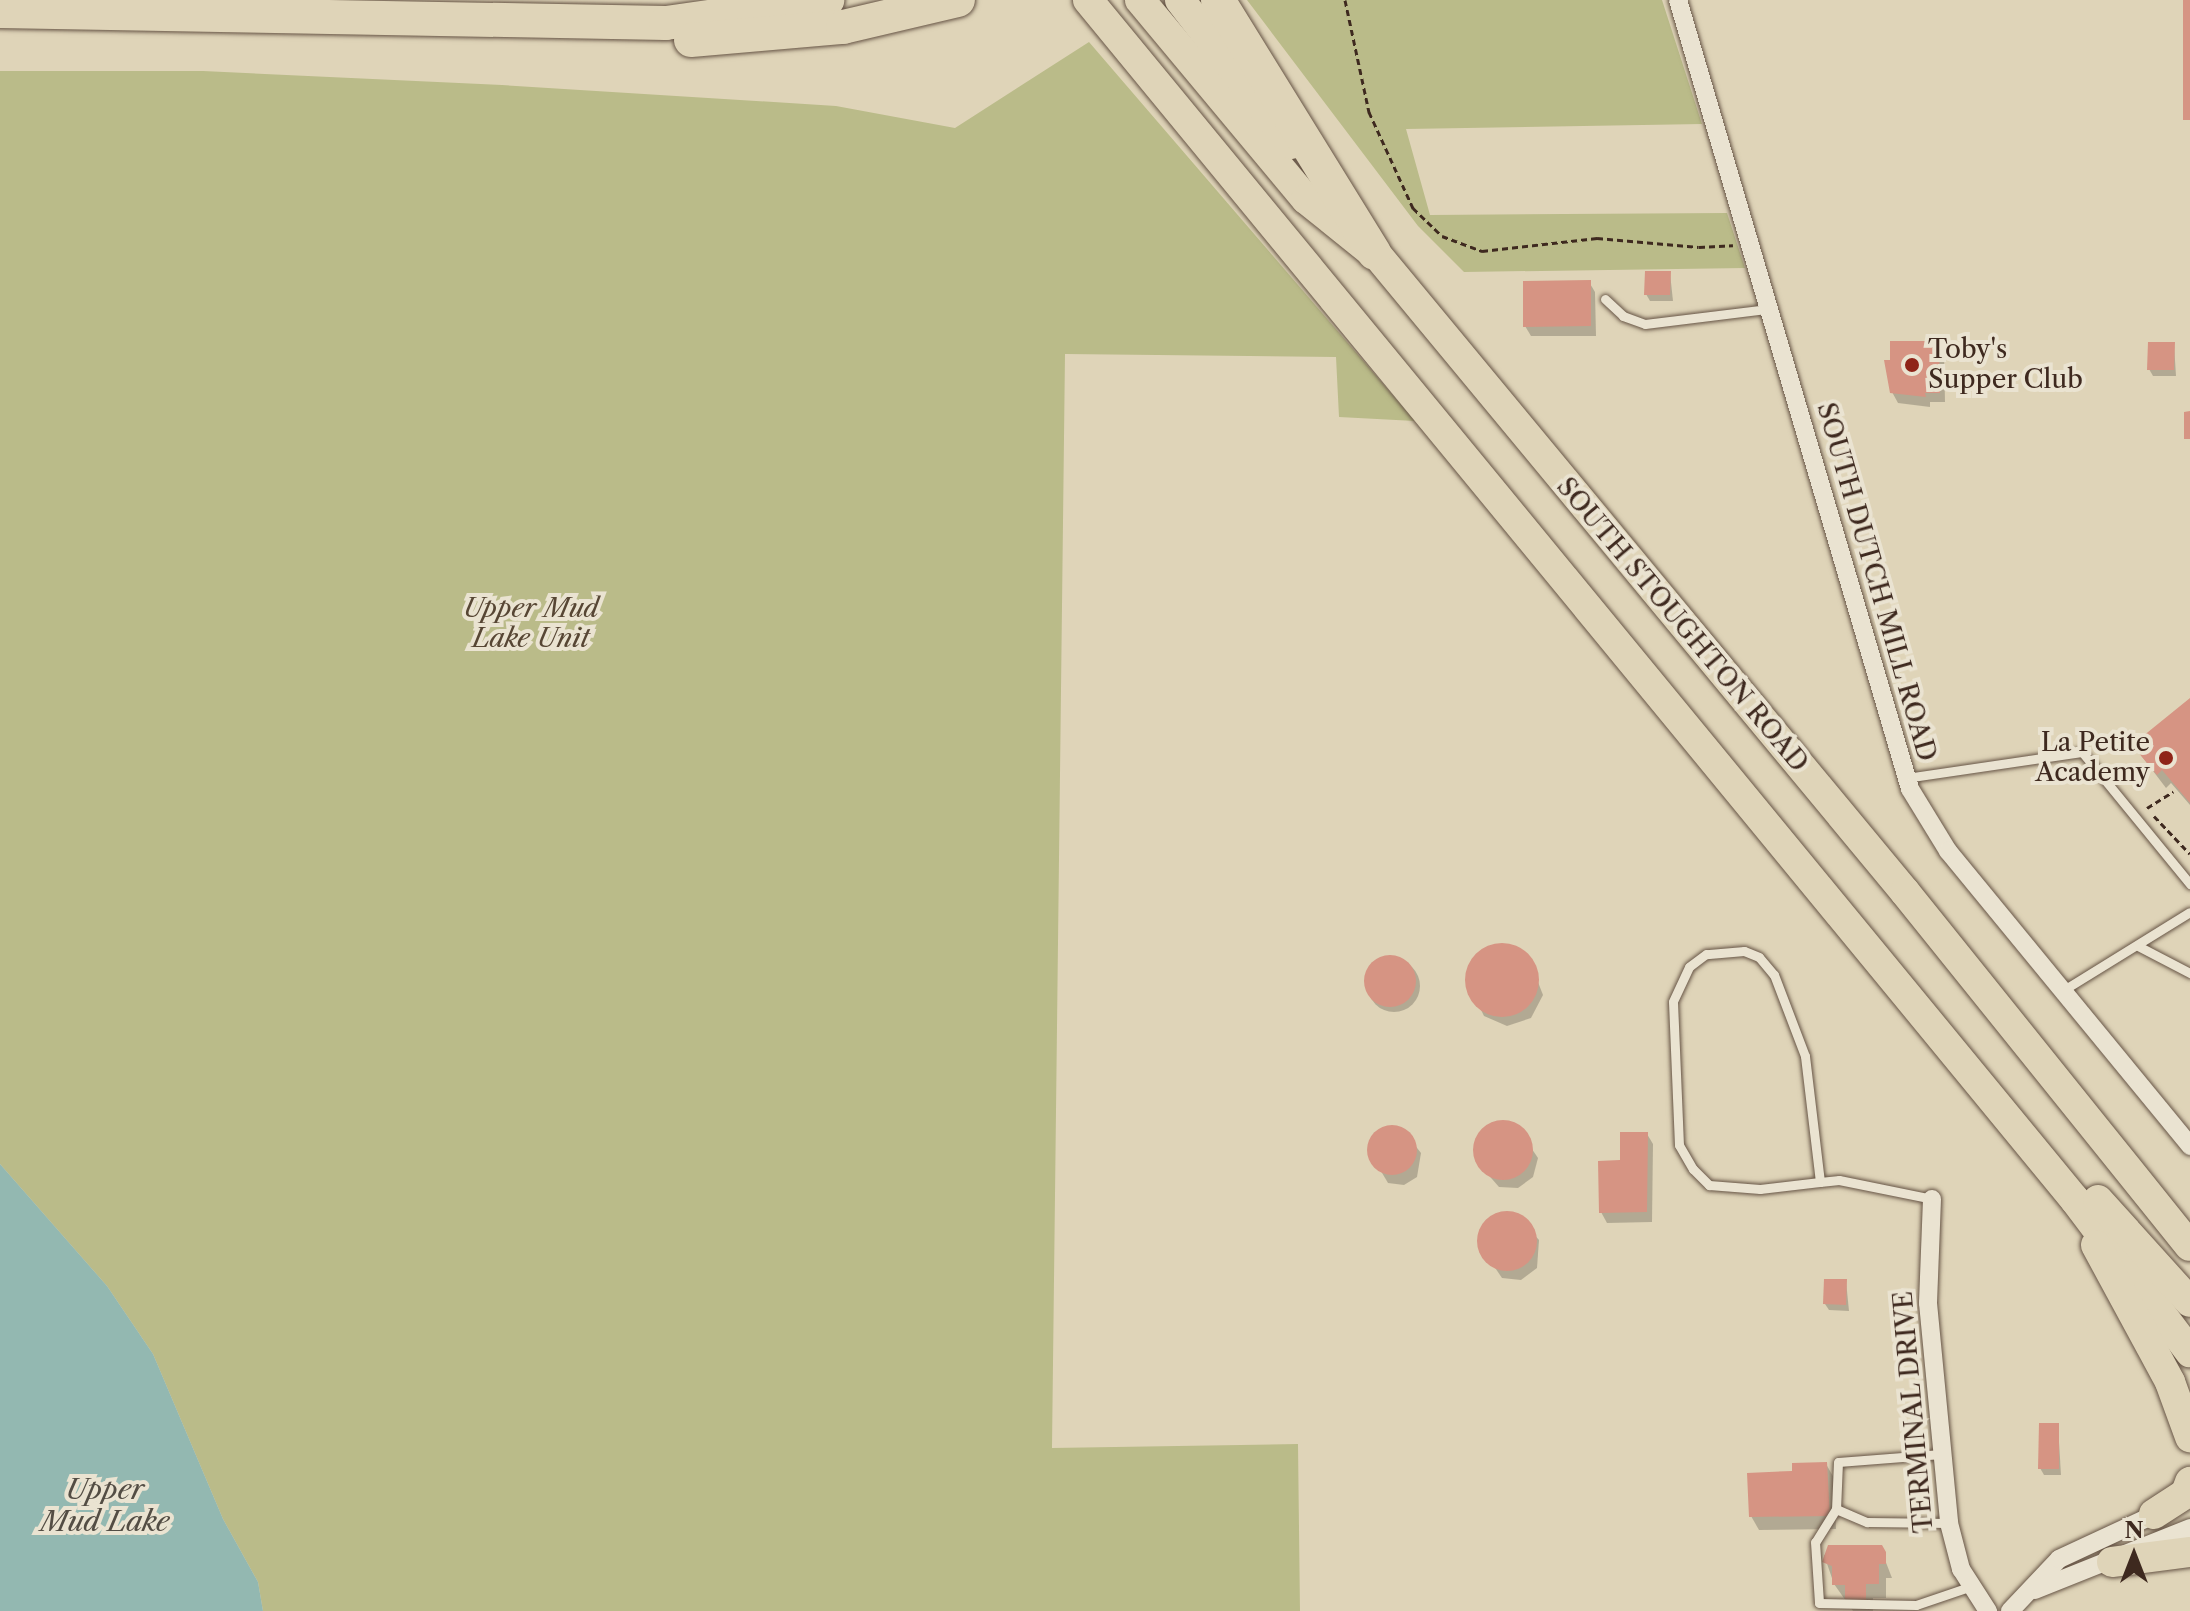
<!DOCTYPE html>
<html>
<head>
<meta charset="utf-8">
<style>
	body { margin:0 }
	#map { position:relative; width:2190px; height:1611px; overflow:hidden; background:#dfd4b8; font-family:"Libre Caslon Text",serif }
	div>[style] { position:absolute }
	.green>* { inset:0; background:#babb89 }
	.water>* { inset:0; background:#93b8b1 }
	.shadow>* { inset:0; background:#0003 }
	.round { border-radius:50% }
	.building>* { inset:0; background:#d69483 }
	.path>* { height:3px; margin-top:-1.5px; transform-origin:0; background:repeating-linear-gradient(90deg,#3e291f 0 6px,transparent 0 10px) }
	.roads { filter:drop-shadow(0 0 2px #665445) drop-shadow(0 0 2px #665445) }
	.lane>* { height:9px; margin:-4.5px; padding:0 4.5px; transform-origin:4.5px; border-radius:4.5px; background:#eae3d1 }
	.street>* { height:18px; margin:-9px; padding:0 9px; transform-origin:9px; border-radius:9px; background:#eae3d1 }
	.primary>* { height:30px; margin:-15px; padding:0 15px; transform-origin:15px; border-radius:15px; background:#dfd4b8 }
	.highway>* { height:34px; margin:-17px; padding:0 17px; transform-origin:17px; border-radius:17px; background:#dfd4b8 }
	.dots>* { width:22px; height:22px; translate:-50% -50%; box-sizing:border-box; border:4px solid #eae3d1; border-radius:50% }
	span { translate:-50% -50%; white-space:nowrap; text-align:center; line-height:1.15; -webkit-text-stroke:8px #eae3d1; paint-order:stroke }
	.poi-label { font-size:26px; color:#3e291f }
	.left { translate:0 -50%; text-align:left }
	.right { translate:-100% -50%; text-align:right }
	.street-label { font-size:26px; color:#3e291f }
	.park-label { font-size:26px; color:#574634; font-style:italic }
	.water-label { font-size:28px; color:#534d44; font-style:italic }
	.north { position:absolute; left:2094px; top:1515px; width:80px; height:80px; -webkit-text-stroke:6px #eae3d1; paint-order:stroke; rotate:0deg; font-size:22px; font-weight:700; line-height:32px; text-align:center; color:#3e291f }
	.north::after { content:''; display:block; margin:auto; width:28px; height:36px; background:#3e291f; clip-path:polygon(50% 0,100% 100%,50% 72%,0 100%) }
</style>
</head>
<body>
<div id="map">
	<div class="green">
		<div style="clip-path:polygon(1247px 0,1662px 0,1702px 124px,1406px 129px,1430px 215px,1727px 213px,1745px 268px,1464px 272px,1418px 226px)"></div>
		<div style="clip-path:polygon(1089px 42px,1415px 421px,1339px 417px,1336px 357px,1065px 354px,1052px 1448px,1298px 1444px,1300px 1611px,263px 1611px,258px 1582px,223px 1519px,153px 1354px,107px 1286px,0 1164px,0 71px,203px 71px,502px 85px,836px 106px,955px 128px)"></div>
	</div>
	<div class="water">
		<div style="clip-path:polygon(0 1164px,107px 1286px,153px 1354px,223px 1519px,258px 1582px,263px 1611px,0 1611px)"></div>
	</div>
	<div class="shadow">
		<div style="clip-path:polygon(1670px 273px,1673px 301px,1650px 301px,1646px 294px)"></div>
		<div style="clip-path:polygon(1589px 282px,1595px 292px,1596px 336px,1531px 336px,1525px 326px)"></div>
		<div style="clip-path:polygon(1938px 343px,1944px 353px,1945px 402px,1930px 402px,1930px 407px,1898px 403px,1892px 392px)"></div>
		<div style="clip-path:polygon(2174px 344px,2176px 376px,2153px 376px,2149px 369px)"></div>
		<div style="clip-path:polygon(2190px 701px,2190px 805px,2171px 783px,2166px 788px,2134px 746px)"></div>
		<div style="clip-path:polygon(1507px 946px,1529px 959px,1543px 995px,1531px 1018px,1507px 1026px,1484px 1016px,1467px 981px,1475px 957px,1490px 947px)"></div>
		<div class="round" style="left:1368px;top:960px;width:52px;height:52px"></div>
		<div style="clip-path:polygon(1496px 1123px,1515px 1124px,1538px 1158px,1533px 1177px,1518px 1188px,1499px 1187px,1478px 1163px,1480px 1134px)"></div>
		<div style="clip-path:polygon(1387px 1127px,1403px 1130px,1421px 1153px,1417px 1177px,1404px 1185px,1388px 1183px,1369px 1151px,1374px 1136px)"></div>
		<div style="clip-path:polygon(1647px 1134px,1653px 1144px,1652px 1222px,1607px 1223px,1601px 1212px,1622px 1162px)"></div>
		<div style="clip-path:polygon(1499px 1214px,1518px 1216px,1539px 1240px,1537px 1268px,1521px 1280px,1502px 1278px,1479px 1244px,1484px 1226px)"></div>
		<div style="clip-path:polygon(1846px 1281px,1849px 1311px,1829px 1310px,1825px 1304px)"></div>
		<div style="clip-path:polygon(2058px 1425px,2061px 1475px,2044px 1475px,2040px 1468px)"></div>
		<div style="clip-path:polygon(1826px 1464px,1834px 1478px,1836px 1529px,1759px 1530px,1751px 1516px,1794px 1472px)"></div>
		<div style="clip-path:polygon(1880px 1547px,1892px 1578px,1886px 1578px,1886px 1598px,1873px 1598px,1873px 1611px,1853px 1611px,1834px 1584px,1824px 1555px)"></div>
	</div>
	<div class="building">
		<div style="clip-path:polygon(2183px 0,2190px 0,2190px 120px,2183px 120px)"></div>
		<div style="clip-path:polygon(1645px 271px,1671px 271px,1670px 295px,1644px 295px)"></div>
		<div style="clip-path:polygon(1591px 280px,1591px 326px,1523px 327px,1523px 281px)"></div>
		<div style="clip-path:polygon(1890px 341px,1939px 341px,1940px 393px,1925px 393px,1926px 397px,1890px 393px,1884px 360px,1890px 360px)"></div>
		<div style="clip-path:polygon(2148px 342px,2175px 342px,2174px 370px,2147px 370px)"></div>
		<div style="clip-path:polygon(2190px 411px,2190px 439px,2184px 439px,2184px 412px)"></div>
		<div style="clip-path:polygon(2190px 698px,2190px 803px,2162px 770px,2157px 775px,2132px 745px)"></div>
		<div class="round" style="left:1465px;top:943px;width:74px;height:74px"></div>
		<div class="round" style="left:1364px;top:955px;width:52px;height:52px"></div>
		<div class="round" style="left:1473px;top:1120px;width:60px;height:60px"></div>
		<div class="round" style="left:1367px;top:1125px;width:50px;height:50px"></div>
		<div style="clip-path:polygon(1620px 1132px,1648px 1132px,1647px 1212px,1599px 1213px,1598px 1161px,1620px 1160px)"></div>
		<div class="round" style="left:1477px;top:1211px;width:60px;height:60px"></div>
		<div style="clip-path:polygon(1824px 1279px,1847px 1279px,1846px 1305px,1823px 1304px)"></div>
		<div style="clip-path:polygon(2039px 1423px,2059px 1423px,2059px 1469px,2038px 1469px)"></div>
		<div style="clip-path:polygon(1827px 1462px,1830px 1516px,1749px 1517px,1747px 1473px,1792px 1471px,1792px 1463px)"></div>
		<div style="clip-path:polygon(1828px 1545px,1882px 1545px,1886px 1552px,1886px 1564px,1879px 1564px,1879px 1584px,1866px 1584px,1866px 1602px,1845px 1602px,1845px 1585px,1832px 1585px,1832px 1566px,1822px 1562px)"></div>
	</div>
	<div class="path">
		<div style="left:1345px;top:0;width:115px;rotate:77.9deg"></div>
		<div style="left:1369px;top:112px;width:106px;rotate:65.4deg"></div>
		<div style="left:1413px;top:208px;width:40px;rotate:44deg"></div>
		<div style="left:1442px;top:236px;width:43px;rotate:20.6deg"></div>
		<div style="left:1482px;top:251px;width:116px;rotate:-6.4deg"></div>
		<div style="left:1597px;top:238px;width:102px;rotate:5deg"></div>
		<div style="left:1699px;top:247px;width:34px;rotate:-3deg"></div>
		<div style="left:2147px;top:808px;width:31px;rotate:-32deg"></div>
		<div style="left:2154px;top:816px;width:52px;rotate:46.5deg"></div>
	</div>
	<div class="roads">
		<div class="lane">
			<div style="left:1605px;top:299px;width:25px;rotate:43deg"></div>
			<div style="left:1623px;top:316px;width:23px;rotate:20deg"></div>
			<div style="left:1645px;top:324px;width:124px;rotate:-7deg"></div>
			<div style="left:1906px;top:778px;width:178px;rotate:-8.4deg"></div>
			<div style="left:2082px;top:752px;width:171px;rotate:50.7deg"></div>
			<div style="left:2138px;top:946px;width:59px;rotate:27.4deg"></div>
			<div style="left:2062px;top:991px;width:150px;rotate:-31.7deg"></div>
			<div style="left:1820px;top:1182px;width:127px;rotate:-96.8deg"></div>
			<div style="left:1805px;top:1056px;width:87px;rotate:-110.9deg"></div>
			<div style="left:1774px;top:975px;width:23px;rotate:-130deg"></div>
			<div style="left:1759px;top:957px;width:16px;rotate:-158deg"></div>
			<div style="left:1744px;top:951px;width:38px;rotate:175deg"></div>
			<div style="left:1706px;top:954px;width:21px;rotate:143deg"></div>
			<div style="left:1689px;top:967px;width:38px;rotate:115deg"></div>
			<div style="left:1673px;top:1002px;width:143px;rotate:87.6deg"></div>
			<div style="left:1679px;top:1145px;width:28px;rotate:60deg"></div>
			<div style="left:1693px;top:1169px;width:23px;rotate:45deg"></div>
			<div style="left:1709px;top:1185px;width:51px;rotate:4.5deg"></div>
			<div style="left:1760px;top:1189px;width:60px;rotate:-6.7deg"></div>
			<div style="left:1820px;top:1182px;width:19px;rotate:-6deg"></div>
			<div style="left:1839px;top:1180px;width:95px;rotate:11.5deg"></div>
			<div style="left:1941px;top:1454px;width:103px;rotate:175.6deg"></div>
			<div style="left:1838px;top:1462px;width:47px;rotate:92.4deg"></div>
			<div style="left:1836px;top:1509px;width:34px;rotate:23deg"></div>
			<div style="left:1867px;top:1522px;width:82px;rotate:0.7deg"></div>
			<div style="left:1836px;top:1509px;width:39px;rotate:122deg"></div>
			<div style="left:1815px;top:1542px;width:61px;rotate:86.2deg"></div>
			<div style="left:1819px;top:1603px;width:97px;rotate:1.2deg"></div>
			<div style="left:1916px;top:1605px;width:59px;rotate:-18.7deg"></div>
		</div>
		<div class="street">
			<div style="left:1678px;top:0;width:822px;rotate:73.61deg"></div>
			<div style="left:1910px;top:789px;width:73px;rotate:58.5deg"></div>
			<div style="left:1948px;top:851px;width:382px;rotate:50.6deg"></div>
			<div style="left:1932px;top:1199px;width:104px;rotate:92.2deg"></div>
			<div style="left:1928px;top:1303px;width:221px;rotate:84.5deg"></div>
			<div style="left:1949px;top:1523px;width:48px;rotate:75.4deg"></div>
			<div style="left:1961px;top:1569px;width:50px;rotate:57.3deg"></div>
			<div style="left:2035px;top:1590px;width:167px;rotate:-21.8deg"></div>
			<div style="left:2010px;top:1611px;width:71px;rotate:-46.7deg"></div>
			<div style="left:2059px;top:1559px;width:114px;rotate:-25deg"></div>
		</div>
		<div class="primary">
			<div style="left:1088px;top:0;width:1554px;rotate:50.56deg"></div>
			<div style="left:2075px;top:1200px;width:191px;rotate:52.9deg"></div>
			<div style="left:1140px;top:0;width:259px;rotate:50.2deg"></div>
			<div style="left:1306px;top:199px;width:85px;rotate:38.8deg"></div>
			<div style="left:1180px;top:0;width:182px;rotate:52.4deg"></div>
			<div style="left:1359px;top:233px;width:856px;rotate:50.36deg"></div>
			<div style="left:1905px;top:892px;width:454px;rotate:51.2deg"></div>
			<div style="left:2098px;top:1200px;width:137px;rotate:48deg"></div>
			<div style="left:2096px;top:1245px;width:156px;rotate:61.6deg"></div>
			<div style="left:2170px;top:1382px;width:59px;rotate:70deg"></div>
			<div style="left:2154px;top:1514px;width:38px;rotate:-33deg"></div>
			<div style="left:2186px;top:1493px;width:12px;rotate:-70deg"></div>
			<div style="left:2112px;top:1562px;width:79px;rotate:-7.3deg"></div>
		</div>
		<div class="highway">
			<div style="left:1218px;top:0;width:297px;rotate:58.3deg"></div>
			<div style="left:0;top:11px;width:666px;rotate:1.03deg"></div>
			<div style="left:666px;top:23px;width:163px;rotate:-8.1deg"></div>
			<div style="left:691px;top:40px;width:153px;rotate:-4.9deg"></div>
			<div style="left:843px;top:27px;width:118px;rotate:-13.2deg"></div>
		</div>
	</div>
	<div class="dots">
		<div style="left:1912px;top:365px;background:#8f2418"></div>
		<div style="left:2166px;top:758px;background:#8f2418"></div>
	</div>
	<div class="poi-label">
		<span class="left" style="left:1928px;top:365px">Toby's<br>Supper Club</span>
		<span class="right" style="left:2150px;top:758px">La Petite<br>Academy</span>
	</div>
	<div class="street-label">
		<span style="left:1876px;top:582px;rotate:74deg">SOUTH DUTCH MILL ROAD</span>
		<span style="left:1682px;top:625px;rotate:50deg">SOUTH STOUGHTON ROAD</span>
		<span style="left:1914px;top:1412px;rotate:-95deg">TERMINAL DRIVE</span>
	</div>
	<div class="park-label">
		<span style="left:531px;top:624px">Upper Mud<br>Lake Unit</span>
	</div>
	<div class="water-label">
		<span style="left:105px;top:1505px">Upper<br>Mud Lake</span>
	</div>
	<div class="north">N</div>
</div>
</body>
</html>
